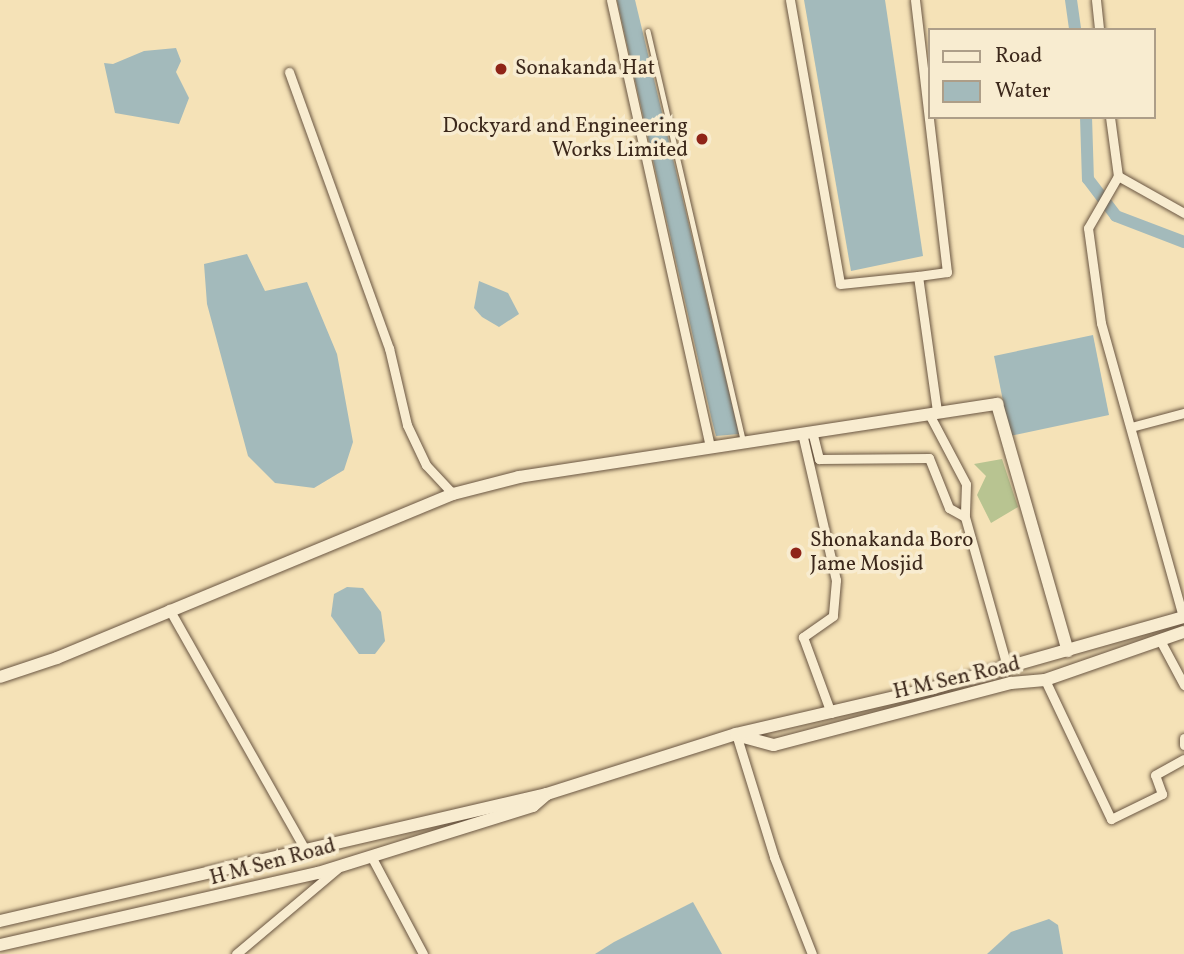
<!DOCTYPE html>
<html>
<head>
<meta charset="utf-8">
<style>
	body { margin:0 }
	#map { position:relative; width:1184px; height:954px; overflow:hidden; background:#f5e2b7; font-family:Vollkorn,serif }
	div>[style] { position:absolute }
	.green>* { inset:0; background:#b8c491 }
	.water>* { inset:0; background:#a3babb }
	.canal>* { height:12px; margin:-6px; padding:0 6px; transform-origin:6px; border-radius:6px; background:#a3babb }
	.roads { filter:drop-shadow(0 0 2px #6a5642) drop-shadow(0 0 2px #6a5642) }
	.lane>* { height:4.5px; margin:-2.25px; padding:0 2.25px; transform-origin:2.25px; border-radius:2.25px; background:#f8ecd0 }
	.street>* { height:9px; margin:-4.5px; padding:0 4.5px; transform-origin:4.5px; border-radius:4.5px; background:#f8ecd0 }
	.secondary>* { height:12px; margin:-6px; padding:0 6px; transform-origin:6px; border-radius:6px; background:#f8ecd0 }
	.dots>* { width:19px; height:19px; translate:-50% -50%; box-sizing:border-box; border:4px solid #f8ecd0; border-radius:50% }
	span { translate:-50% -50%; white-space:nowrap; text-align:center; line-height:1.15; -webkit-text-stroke:7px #f8ecd0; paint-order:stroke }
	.poi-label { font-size:21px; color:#3c281b }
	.left { translate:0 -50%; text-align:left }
	.right { translate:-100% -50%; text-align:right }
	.street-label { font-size:21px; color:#3c281b }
	.legend { position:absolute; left:928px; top:28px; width:228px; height:91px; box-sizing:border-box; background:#f8ecd0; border:2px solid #ad9e88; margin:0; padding:9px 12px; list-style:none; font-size:21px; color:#3c281b }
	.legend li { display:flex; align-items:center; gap:14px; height:35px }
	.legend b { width:35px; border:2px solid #ad9e88 }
</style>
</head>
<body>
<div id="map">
	<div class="green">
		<div style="clip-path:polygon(1002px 459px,1018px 507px,991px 523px,977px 495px,986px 476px,974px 464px)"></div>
	</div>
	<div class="water">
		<div style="clip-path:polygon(617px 0,635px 0,739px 434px,716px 436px,712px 421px)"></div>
		<div style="clip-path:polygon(804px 0,885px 0,923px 256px,851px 271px)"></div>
		<div style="clip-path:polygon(176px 48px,181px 61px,176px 72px,189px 98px,179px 124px,115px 113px,104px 63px,113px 64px,144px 51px)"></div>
		<div style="clip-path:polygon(247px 254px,265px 291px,307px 282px,337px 354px,353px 442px,344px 470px,314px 488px,275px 483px,248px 456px,207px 304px,204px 264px)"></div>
		<div style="clip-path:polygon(479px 281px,508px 293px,519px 314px,499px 327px,482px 317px,474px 308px)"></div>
		<div style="clip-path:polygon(1093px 335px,1109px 415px,1010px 436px,994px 356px)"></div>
		<div style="clip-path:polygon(347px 587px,363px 588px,381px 612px,385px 641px,375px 654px,359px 654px,331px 616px,334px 594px)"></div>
		<div style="clip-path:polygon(693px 902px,722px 954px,595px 954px,614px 942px)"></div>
		<div style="clip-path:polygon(1049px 919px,1058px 925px,1063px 954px,987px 954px,1011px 932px)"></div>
	</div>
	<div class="canal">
		<div style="left:1071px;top:0;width:30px;rotate:82deg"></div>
		<div style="left:1086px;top:117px;width:62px;rotate:88.2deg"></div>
		<div style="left:1088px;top:179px;width:46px;rotate:52.9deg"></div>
		<div style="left:1116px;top:216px;width:73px;rotate:20.9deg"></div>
	</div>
	<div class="roads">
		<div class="lane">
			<div style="left:648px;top:31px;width:420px;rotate:76.9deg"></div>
		</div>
		<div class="street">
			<div style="left:611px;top:0;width:457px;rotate:77.5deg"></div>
			<div style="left:790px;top:0;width:288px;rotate:80deg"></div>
			<div style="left:840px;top:284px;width:78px;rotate:-5.9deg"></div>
			<div style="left:915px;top:0;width:274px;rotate:83.3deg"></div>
			<div style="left:947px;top:272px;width:29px;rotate:172deg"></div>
			<div style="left:918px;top:276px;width:137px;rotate:82deg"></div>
			<div style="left:1096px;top:0;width:30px;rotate:84deg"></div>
			<div style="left:289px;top:72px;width:294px;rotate:70.1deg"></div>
			<div style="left:389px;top:348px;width:79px;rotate:76.8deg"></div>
			<div style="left:407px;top:425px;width:44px;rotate:64.6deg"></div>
			<div style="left:426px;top:465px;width:40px;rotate:47deg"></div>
			<div style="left:1110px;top:117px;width:60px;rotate:82.3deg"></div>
			<div style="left:1118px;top:176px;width:60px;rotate:120deg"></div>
			<div style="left:1088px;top:228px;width:96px;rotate:82.2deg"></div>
			<div style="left:1101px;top:323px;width:305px;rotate:74.4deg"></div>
			<div style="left:1118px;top:176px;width:76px;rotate:29.3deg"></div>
			<div style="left:929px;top:414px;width:79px;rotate:62.1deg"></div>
			<div style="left:966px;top:484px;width:33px;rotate:92deg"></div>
			<div style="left:965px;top:517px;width:155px;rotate:74.3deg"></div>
			<div style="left:1131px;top:427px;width:55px;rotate:-14.8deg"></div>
			<div style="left:812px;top:431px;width:29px;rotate:76deg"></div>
			<div style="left:819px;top:459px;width:110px;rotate:-0.5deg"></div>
			<div style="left:929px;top:458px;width:54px;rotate:68.2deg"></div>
			<div style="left:949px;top:508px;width:18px;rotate:29deg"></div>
			<div style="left:802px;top:433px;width:151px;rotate:77deg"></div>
			<div style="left:836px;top:580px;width:36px;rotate:95deg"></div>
			<div style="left:833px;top:616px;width:37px;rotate:145deg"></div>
			<div style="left:803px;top:637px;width:81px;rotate:69.8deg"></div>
			<div style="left:169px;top:609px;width:278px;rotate:60.5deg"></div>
			<div style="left:1161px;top:642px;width:49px;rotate:61.9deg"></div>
			<div style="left:1045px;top:680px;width:154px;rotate:64.6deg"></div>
			<div style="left:1111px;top:819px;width:57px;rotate:-26.1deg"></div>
			<div style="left:1162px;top:794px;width:20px;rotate:-110deg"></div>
			<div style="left:1155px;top:775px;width:33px;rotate:-29deg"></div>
			<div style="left:736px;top:734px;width:129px;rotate:72.8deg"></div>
			<div style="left:774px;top:857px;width:104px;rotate:68.6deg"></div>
			<div style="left:1184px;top:738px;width:7px;rotate:90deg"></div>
			<div style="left:371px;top:856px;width:111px;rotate:62deg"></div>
			<div style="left:236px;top:954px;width:133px;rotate:-40.1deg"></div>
		</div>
		<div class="secondary">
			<div style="left:0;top:677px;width:60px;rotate:-18.4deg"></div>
			<div style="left:57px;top:658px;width:429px;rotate:-22.5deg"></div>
			<div style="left:453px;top:494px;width:68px;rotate:-14.4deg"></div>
			<div style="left:519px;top:477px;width:484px;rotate:-8.7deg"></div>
			<div style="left:997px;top:404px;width:257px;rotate:74deg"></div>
			<div style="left:736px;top:735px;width:39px;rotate:15deg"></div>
			<div style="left:774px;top:745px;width:245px;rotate:-14.7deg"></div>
			<div style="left:1011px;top:683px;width:34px;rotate:-5deg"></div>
			<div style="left:1045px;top:680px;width:147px;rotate:-19.1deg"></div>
			<div style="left:0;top:921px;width:562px;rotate:-13.07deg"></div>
			<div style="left:547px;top:794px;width:198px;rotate:-17.6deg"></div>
			<div style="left:736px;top:734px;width:202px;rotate:-13.1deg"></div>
			<div style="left:933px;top:688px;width:261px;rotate:-15.8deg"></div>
			<div style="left:0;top:945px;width:326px;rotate:-12.8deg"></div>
			<div style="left:318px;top:873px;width:225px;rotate:-17.3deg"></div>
			<div style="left:533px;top:806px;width:18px;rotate:-41deg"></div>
		</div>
	</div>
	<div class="dots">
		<div style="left:501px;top:69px;background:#8f2418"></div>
		<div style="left:702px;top:139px;background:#8f2418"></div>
		<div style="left:796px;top:553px;background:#8f2418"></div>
	</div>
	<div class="poi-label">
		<span class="left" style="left:515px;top:69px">Sonakanda Hat</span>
		<span class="right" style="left:688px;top:139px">Dockyard and Engineering<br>Works Limited</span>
		<span class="left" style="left:810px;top:553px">Shonakanda Boro<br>Jame Mosjid</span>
	</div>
	<div class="street-label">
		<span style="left:957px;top:679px;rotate:-13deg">H M Sen Road</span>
		<span style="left:273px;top:863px;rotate:-15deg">H M Sen Road</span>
	</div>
	<ul class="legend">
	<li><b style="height:9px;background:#f8ecd0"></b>Road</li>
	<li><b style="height:19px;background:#a3babb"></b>Water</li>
	</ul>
</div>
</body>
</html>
